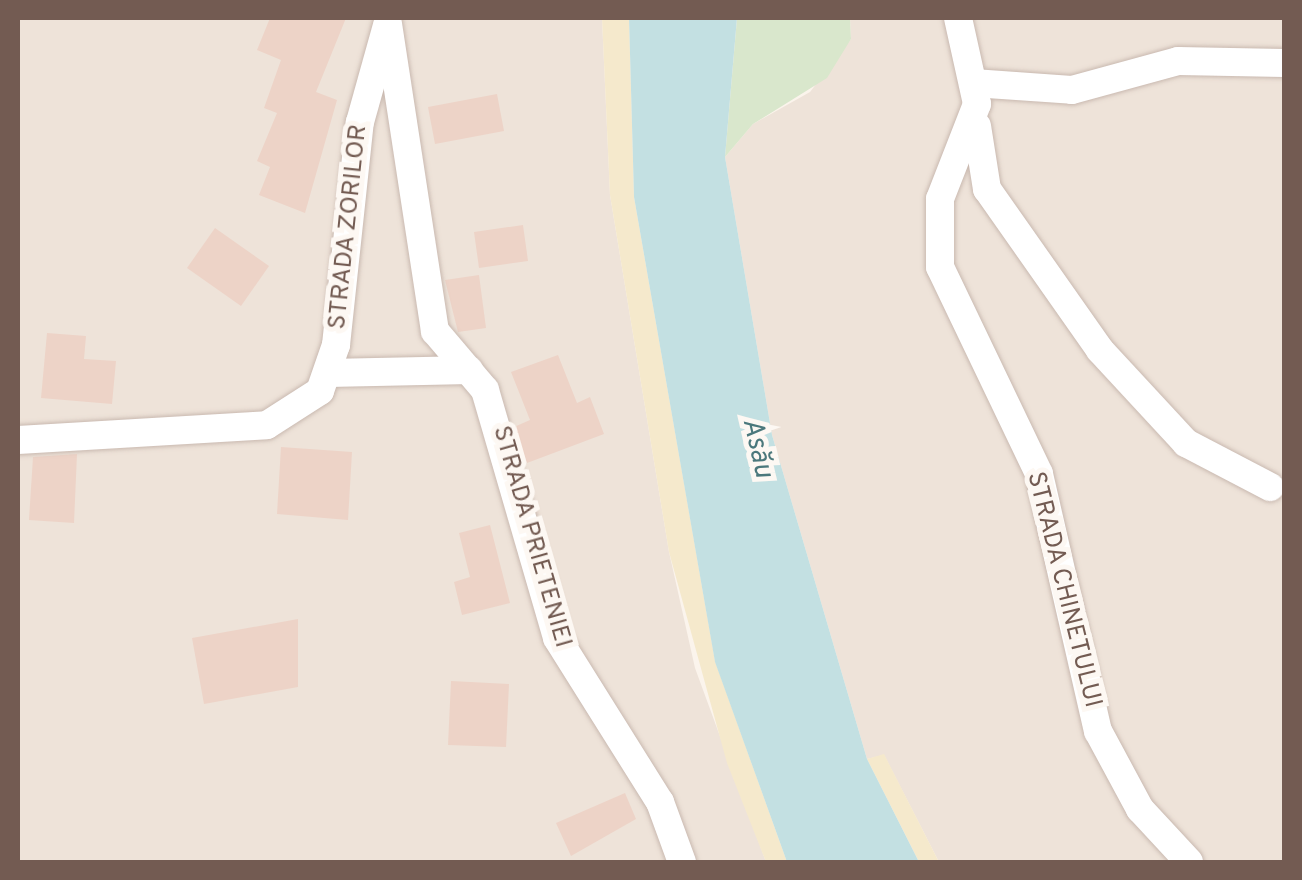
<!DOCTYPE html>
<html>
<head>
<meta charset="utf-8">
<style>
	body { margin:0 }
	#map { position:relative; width:1302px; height:880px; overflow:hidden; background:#fbf4ec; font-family:Overpass,sans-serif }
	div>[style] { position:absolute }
	.residential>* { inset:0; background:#eee3d9 }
	.green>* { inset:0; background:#d9e7cc }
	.sand>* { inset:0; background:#f5e9cc }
	.water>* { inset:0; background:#c3e0e2 }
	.building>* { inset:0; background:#edd3c7 }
	.roads { filter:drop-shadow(0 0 2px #c9b9b0) drop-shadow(0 0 2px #c9b9b0) }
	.street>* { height:28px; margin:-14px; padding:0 14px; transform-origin:14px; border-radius:14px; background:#fff }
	span { translate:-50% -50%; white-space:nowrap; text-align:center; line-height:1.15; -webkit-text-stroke:10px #fdf8f3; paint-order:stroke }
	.street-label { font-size:25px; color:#735b52 }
	.water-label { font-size:28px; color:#4b787c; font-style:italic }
	.frame { position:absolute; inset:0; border:20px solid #735b52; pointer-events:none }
</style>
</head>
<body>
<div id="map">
	<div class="residential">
		<div style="clip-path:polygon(18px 18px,602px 18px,610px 195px,669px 552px,695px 668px,766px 862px,18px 862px)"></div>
		<div style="clip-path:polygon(850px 18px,1284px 18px,1284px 862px,939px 862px,884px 755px,867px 759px,772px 435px,725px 157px,753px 124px,810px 92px,851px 39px)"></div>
	</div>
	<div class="green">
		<div style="clip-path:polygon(737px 18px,850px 18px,851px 39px,827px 78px,753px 124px,725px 157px)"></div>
	</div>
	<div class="sand">
		<div style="clip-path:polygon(602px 18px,629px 18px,634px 197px,715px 661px,787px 862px,766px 862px,727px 763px,669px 552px,610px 195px)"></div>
		<div style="clip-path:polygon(884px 754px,939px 862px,919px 862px,867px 759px)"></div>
	</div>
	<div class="water">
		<div style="clip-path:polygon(629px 18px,737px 18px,725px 157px,772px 435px,867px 759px,919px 862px,787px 862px,715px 662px,634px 197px)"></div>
	</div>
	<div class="building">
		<div style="clip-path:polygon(270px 18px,346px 18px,316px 92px,337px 100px,305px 213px,259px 195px,270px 167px,257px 161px,277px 113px,264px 108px,281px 60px,257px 50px)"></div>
		<div style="clip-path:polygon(497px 94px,504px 131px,435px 144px,428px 107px)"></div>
		<div style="clip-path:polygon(523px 225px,528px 261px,479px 268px,474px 232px)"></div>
		<div style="clip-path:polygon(215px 228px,269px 266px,241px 306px,187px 268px)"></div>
		<div style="clip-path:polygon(479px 275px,486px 328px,458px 332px,445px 280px)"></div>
		<div style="clip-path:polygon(47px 333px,86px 336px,84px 359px,116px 361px,112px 404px,41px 398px)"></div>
		<div style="clip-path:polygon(558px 355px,577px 403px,590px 397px,604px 434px,527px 463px,514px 427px,530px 420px,511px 372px)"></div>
		<div style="clip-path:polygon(281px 447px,352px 452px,348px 520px,277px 514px)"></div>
		<div style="clip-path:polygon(77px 454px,74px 523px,29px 520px,33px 457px)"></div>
		<div style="clip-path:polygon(490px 525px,510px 603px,462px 615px,454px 582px,470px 577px,459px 533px)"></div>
		<div style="clip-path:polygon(298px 619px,298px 687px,204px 704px,192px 638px)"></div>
		<div style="clip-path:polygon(451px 681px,509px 684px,506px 747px,448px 745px)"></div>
		<div style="clip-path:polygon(625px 793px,636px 819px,571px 856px,556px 823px)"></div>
	</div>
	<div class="roads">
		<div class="street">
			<div style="left:958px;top:18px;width:88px;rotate:77.5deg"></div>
			<div style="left:977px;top:104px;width:102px;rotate:111.3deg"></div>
			<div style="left:940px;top:199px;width:68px;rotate:90deg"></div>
			<div style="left:940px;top:267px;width:229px;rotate:64.4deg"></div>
			<div style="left:1039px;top:474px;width:264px;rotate:77.1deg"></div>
			<div style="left:1098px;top:731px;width:89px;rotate:61.7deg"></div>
			<div style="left:1140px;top:809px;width:72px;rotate:47.2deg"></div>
			<div style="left:388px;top:24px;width:311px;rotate:81.3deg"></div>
			<div style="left:435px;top:331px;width:77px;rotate:49.7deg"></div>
			<div style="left:485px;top:390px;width:258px;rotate:73.8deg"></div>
			<div style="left:557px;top:638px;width:194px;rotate:57.9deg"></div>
			<div style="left:660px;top:802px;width:64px;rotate:69.9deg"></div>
			<div style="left:973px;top:83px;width:99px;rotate:4deg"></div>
			<div style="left:1072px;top:90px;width:110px;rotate:-15.3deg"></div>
			<div style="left:1178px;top:61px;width:106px;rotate:1.1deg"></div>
			<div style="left:977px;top:126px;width:64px;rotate:81deg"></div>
			<div style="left:987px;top:189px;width:197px;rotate:54.9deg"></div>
			<div style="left:1100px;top:350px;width:127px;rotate:47.2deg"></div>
			<div style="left:1186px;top:443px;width:95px;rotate:27.6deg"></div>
			<div style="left:330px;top:373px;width:139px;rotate:-1.2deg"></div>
			<div style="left:18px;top:440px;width:249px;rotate:-3.4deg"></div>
			<div style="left:267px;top:425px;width:63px;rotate:-32.7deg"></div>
			<div style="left:320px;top:391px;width:49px;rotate:-70.8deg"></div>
			<div style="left:336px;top:345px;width:224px;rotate:-83.9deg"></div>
			<div style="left:360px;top:122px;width:101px;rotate:-74.4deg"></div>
		</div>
	</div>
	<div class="street-label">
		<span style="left:349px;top:227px;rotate:-84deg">STRADA ZORILOR</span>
		<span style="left:531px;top:537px;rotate:74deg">STRADA PRIETENIEI</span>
		<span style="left:1063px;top:590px;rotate:76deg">STRADA CHINETULUI</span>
	</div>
	<div class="water-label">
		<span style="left:757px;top:448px;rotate:77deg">Asău</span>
	</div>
	<div class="frame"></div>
</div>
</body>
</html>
